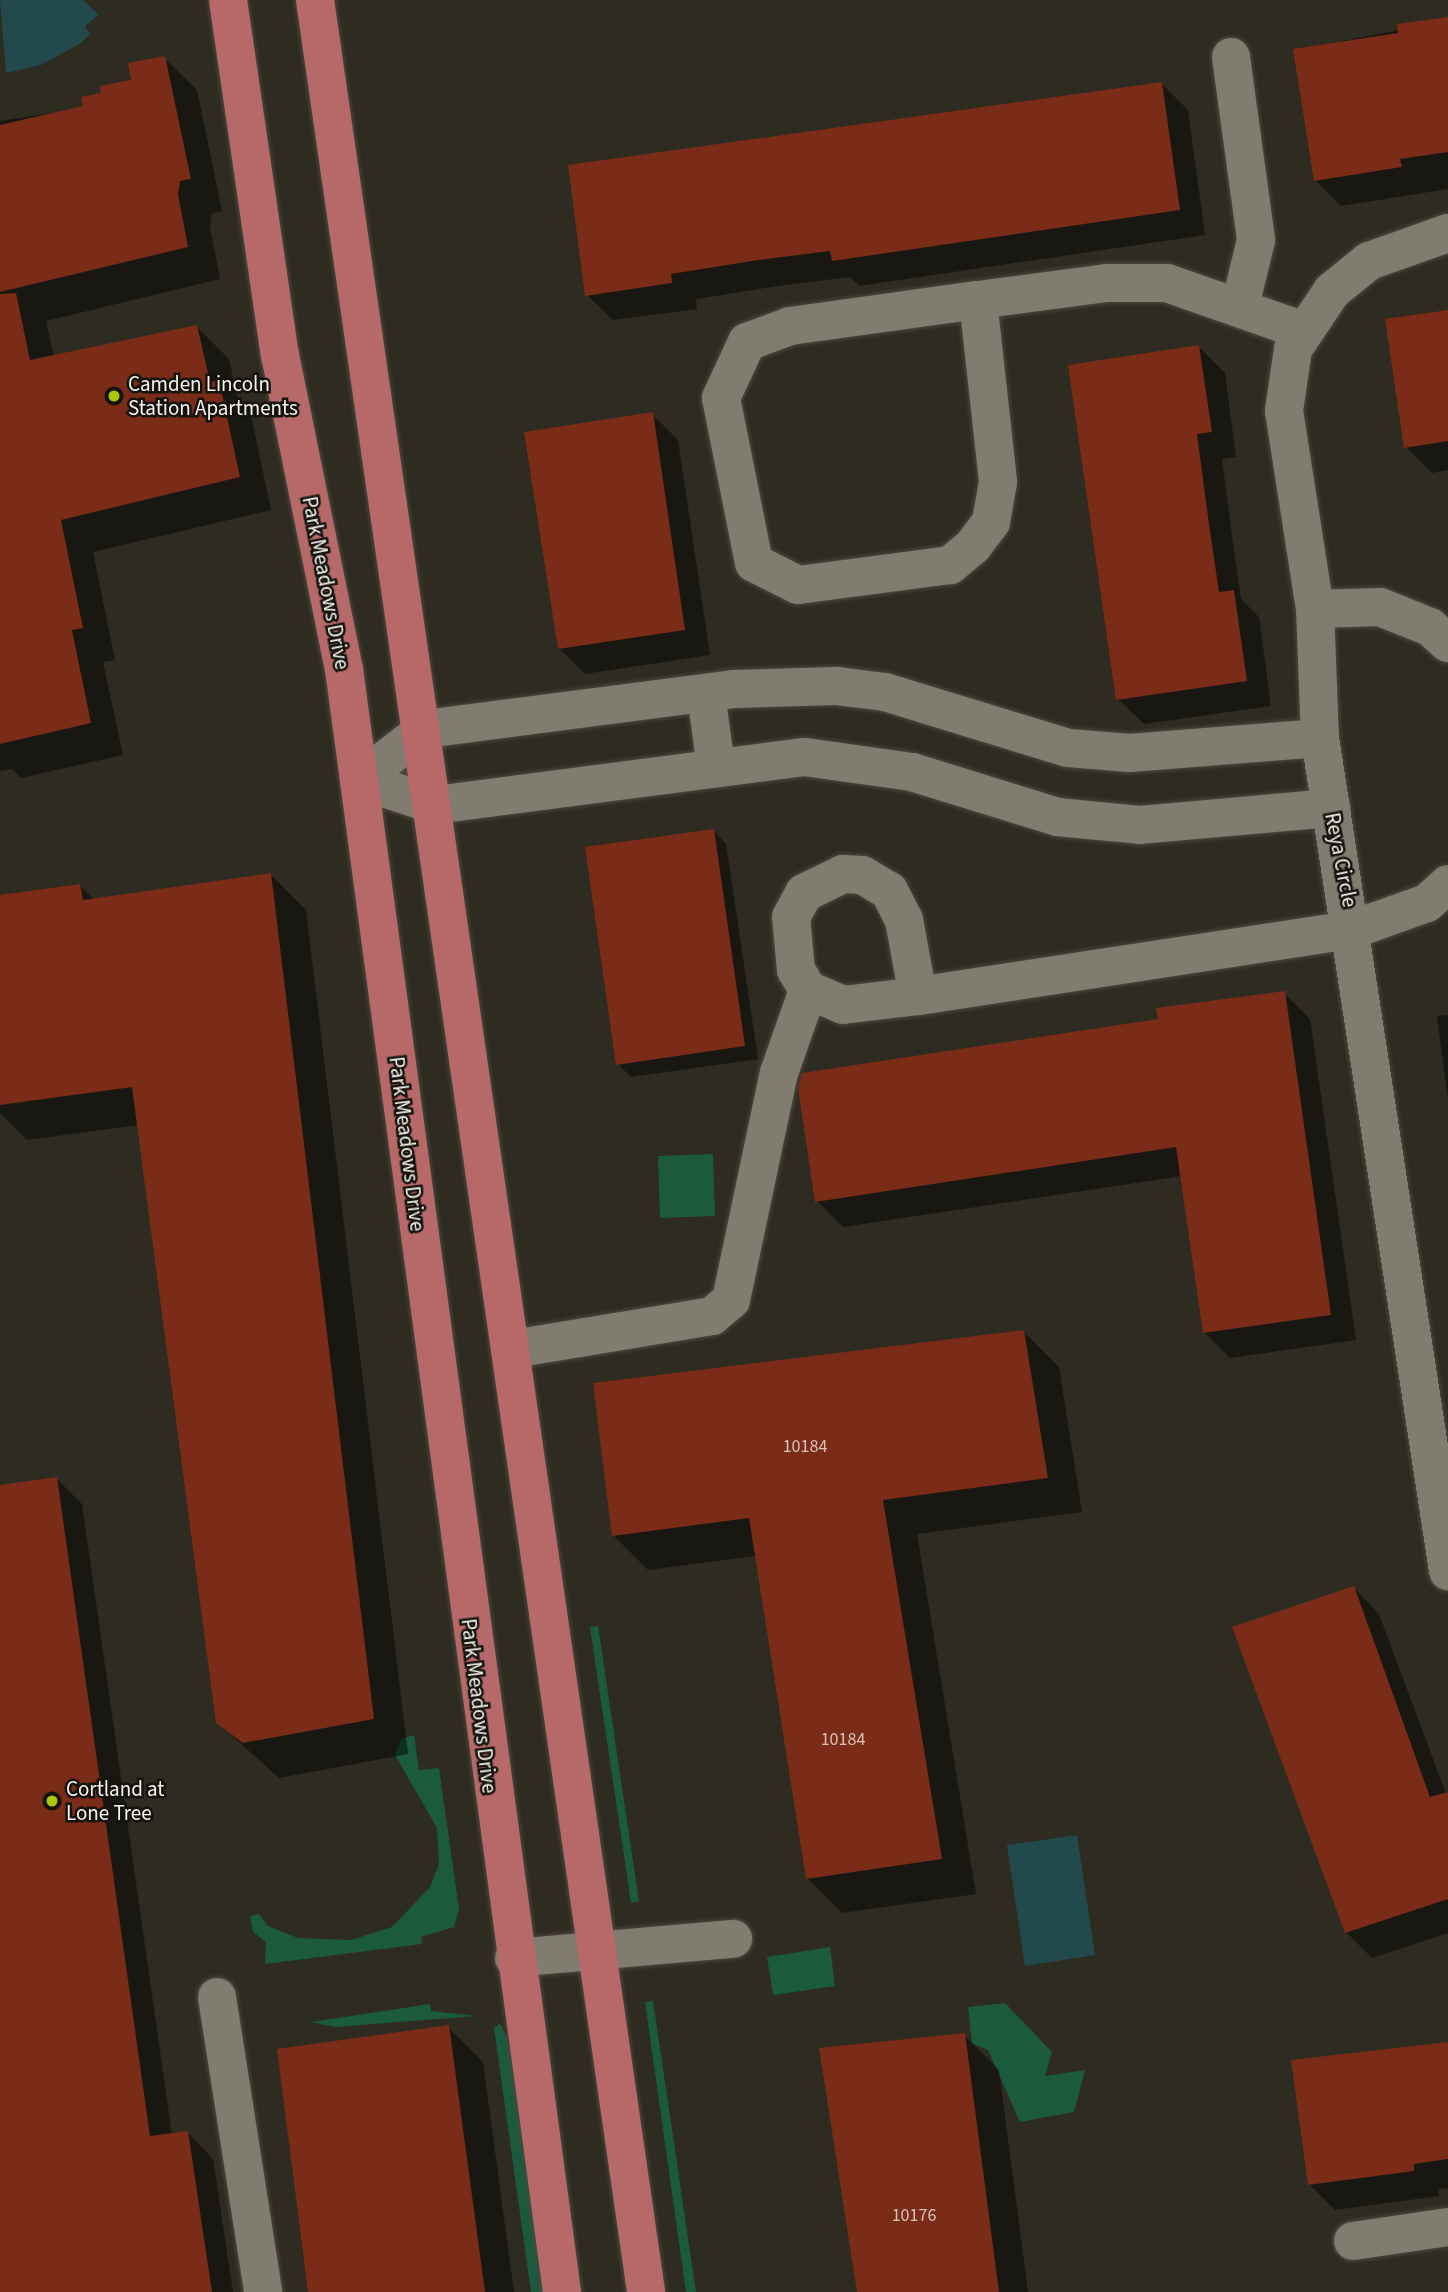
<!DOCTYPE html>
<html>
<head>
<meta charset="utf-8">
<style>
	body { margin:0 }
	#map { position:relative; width:1448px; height:2292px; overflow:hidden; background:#2e2b20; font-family:"Source Sans 3",sans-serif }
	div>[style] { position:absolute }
	.green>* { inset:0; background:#1c5a3d }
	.water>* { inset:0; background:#224a4c }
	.shadow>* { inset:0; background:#0007 }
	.building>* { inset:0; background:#7a2c18 }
	.roads { filter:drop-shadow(0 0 2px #4c4940) drop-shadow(0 0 2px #4c4940) }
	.minor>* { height:38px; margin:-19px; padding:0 19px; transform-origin:19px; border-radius:19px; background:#807c70 }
	.major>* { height:38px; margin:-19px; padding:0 19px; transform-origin:19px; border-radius:19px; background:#b66968 }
	.dots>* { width:19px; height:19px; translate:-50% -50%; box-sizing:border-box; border:4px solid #15130e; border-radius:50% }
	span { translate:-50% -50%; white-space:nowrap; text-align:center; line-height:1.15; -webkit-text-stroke:5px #15130e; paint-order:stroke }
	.number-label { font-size:18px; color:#d8c2b8 }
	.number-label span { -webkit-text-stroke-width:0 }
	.poi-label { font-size:21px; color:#f7f4ed }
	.left { translate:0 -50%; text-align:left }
	.street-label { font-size:21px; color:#f7f4ed }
</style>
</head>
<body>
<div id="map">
	<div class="green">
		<div style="clip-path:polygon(713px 1154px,715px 1216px,660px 1218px,658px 1156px)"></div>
		<div style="clip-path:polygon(598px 1626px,639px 1901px,631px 1903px,590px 1627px)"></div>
		<div style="clip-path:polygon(414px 1735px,419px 1770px,439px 1768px,459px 1909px,454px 1927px,421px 1937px,422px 1944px,265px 1964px,266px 1942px,253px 1932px,250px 1916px,259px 1914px,268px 1926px,298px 1938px,351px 1940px,392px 1927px,430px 1887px,439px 1864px,437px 1828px,395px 1755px,401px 1739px)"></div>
		<div style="clip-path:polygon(830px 1947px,835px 1986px,773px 1995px,767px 1957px)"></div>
		<div style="clip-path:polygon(653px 2001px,696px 2292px,686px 2292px,645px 2002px)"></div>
		<div style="clip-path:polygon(1005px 2003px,1052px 2052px,1045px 2076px,1085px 2070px,1074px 2112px,1020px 2122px,988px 2050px,972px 2043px,968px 2007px)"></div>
		<div style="clip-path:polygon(430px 2004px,431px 2011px,476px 2016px,335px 2027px,311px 2022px)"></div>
		<div style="clip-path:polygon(500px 2023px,508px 2040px,544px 2292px,531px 2292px,494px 2028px)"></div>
	</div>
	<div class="water">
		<div style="clip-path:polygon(0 0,83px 0,99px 15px,85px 26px,90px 34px,81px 43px,41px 65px,6px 73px)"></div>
		<div style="clip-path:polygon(1077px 1835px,1095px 1955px,1025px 1966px,1007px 1845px)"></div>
	</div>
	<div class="shadow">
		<div style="clip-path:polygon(1448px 21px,1448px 189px,1341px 206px,1315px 180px,1295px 50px)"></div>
		<div style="clip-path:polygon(164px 58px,197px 90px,222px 211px,212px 213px,210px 227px,220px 279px,46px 321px,54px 357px,197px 327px,229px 359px,239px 403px,251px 415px,271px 510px,93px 552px,115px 660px,103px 662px,123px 755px,21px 778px,12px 769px,0 771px,0 121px,85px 108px)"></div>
		<div style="clip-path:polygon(1162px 84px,1188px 110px,1205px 235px,859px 286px,850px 277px,785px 285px,696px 299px,697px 309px,613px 320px,587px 295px)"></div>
		<div style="clip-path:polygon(1448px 312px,1448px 470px,1432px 473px,1406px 447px)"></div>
		<div style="clip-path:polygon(1199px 347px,1225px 373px,1236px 457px,1222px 459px,1234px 551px,1241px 599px,1259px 617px,1271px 706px,1144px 724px,1118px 699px)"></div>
		<div style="clip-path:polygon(652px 414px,678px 440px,710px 655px,585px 674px,559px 648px)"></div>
		<div style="clip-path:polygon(713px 830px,726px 844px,758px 1059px,631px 1077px,618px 1064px)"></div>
		<div style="clip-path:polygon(271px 875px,306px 910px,408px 1754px,279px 1778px,218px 1723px,139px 1125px,27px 1140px,0 1113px,0 897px,80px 885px,94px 900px)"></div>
		<div style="clip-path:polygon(1284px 993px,1310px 1019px,1356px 1340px,1230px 1358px,1204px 1332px,1182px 1176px,843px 1227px,817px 1201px,1160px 1020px)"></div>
		<div style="clip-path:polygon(1448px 1015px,1448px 1101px,1437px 1016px)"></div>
		<div style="clip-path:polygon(1024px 1332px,1059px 1367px,1082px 1512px,917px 1534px,976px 1894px,842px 1913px,807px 1878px,756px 1556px,648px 1570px,613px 1535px)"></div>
		<div style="clip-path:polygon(57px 1479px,82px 1504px,172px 2135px,188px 2133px,213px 2159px,233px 2292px,0 2292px,0 1487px)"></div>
		<div style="clip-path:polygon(1354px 1588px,1379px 1614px,1448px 1799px,1448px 1933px,1372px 1958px,1346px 1932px)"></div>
		<div style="clip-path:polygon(448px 2027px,483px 2062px,514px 2292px,310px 2292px)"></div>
		<div style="clip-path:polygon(964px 2035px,999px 2070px,1028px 2292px,858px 2292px)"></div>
		<div style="clip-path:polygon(1448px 2042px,1448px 2188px,1438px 2189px,1439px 2196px,1335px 2210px,1309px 2184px)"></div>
	</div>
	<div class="building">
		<div style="clip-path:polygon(1448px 17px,1448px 152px,1400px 159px,1402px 167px,1314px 181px,1293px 49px,1398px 33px,1397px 24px)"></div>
		<div style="clip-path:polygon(165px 56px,191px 179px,180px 181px,178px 194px,188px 247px,0 292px,0 125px,83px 106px,81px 97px,101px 93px,100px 86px,131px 80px,128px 63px)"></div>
		<div style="clip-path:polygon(1162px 82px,1180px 210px,832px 261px,830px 251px,758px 260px,671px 274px,672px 283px,585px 296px,568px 165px)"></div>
		<div style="clip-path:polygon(16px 293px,30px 360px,197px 325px,210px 382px,219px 380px,240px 477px,61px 520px,83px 628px,72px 630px,91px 723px,0 744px,0 294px)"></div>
		<div style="clip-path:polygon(1448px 310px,1448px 441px,1404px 448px,1385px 319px)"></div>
		<div style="clip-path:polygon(1199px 345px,1212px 432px,1197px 434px,1209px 524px,1219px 592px,1234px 590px,1247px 681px,1116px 700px,1068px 365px)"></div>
		<div style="clip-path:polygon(653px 412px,685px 630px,558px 649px,524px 432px)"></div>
		<div style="clip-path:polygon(714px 829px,745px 1046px,616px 1065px,585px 847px)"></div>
		<div style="clip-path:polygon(271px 873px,374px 1719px,243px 1743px,216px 1723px,132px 1087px,0 1105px,0 895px,80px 884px,83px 900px)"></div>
		<div style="clip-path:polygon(1285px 991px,1331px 1315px,1203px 1333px,1176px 1147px,815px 1202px,798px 1088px,802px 1073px,1158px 1019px,1156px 1008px)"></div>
		<div style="clip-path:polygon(1024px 1330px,1048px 1478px,883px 1500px,942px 1859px,806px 1879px,749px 1518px,612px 1536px,593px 1383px)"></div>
		<div style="clip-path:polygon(57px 1477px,150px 2136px,188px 2131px,212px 2292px,0 2292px,0 1485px)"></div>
		<div style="clip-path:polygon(1354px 1586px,1430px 1797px,1448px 1792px,1448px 1899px,1345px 1933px,1232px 1627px)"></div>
		<div style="clip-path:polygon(449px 2025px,485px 2292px,308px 2292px,277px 2049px)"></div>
		<div style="clip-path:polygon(965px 2033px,999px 2292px,857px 2292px,819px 2048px)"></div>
		<div style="clip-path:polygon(1448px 2042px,1448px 2159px,1414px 2164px,1414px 2171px,1308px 2185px,1291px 2060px)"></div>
	</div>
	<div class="roads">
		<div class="minor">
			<div style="left:1231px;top:57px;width:185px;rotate:82.2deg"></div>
			<div style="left:1256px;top:240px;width:68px;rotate:103.6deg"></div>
			<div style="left:1448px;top:233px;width:84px;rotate:160.5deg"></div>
			<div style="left:1369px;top:261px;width:48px;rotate:141deg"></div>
			<div style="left:1332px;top:291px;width:70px;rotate:123.9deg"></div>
			<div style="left:1293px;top:349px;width:63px;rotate:98.3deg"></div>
			<div style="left:1284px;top:411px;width:200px;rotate:81.1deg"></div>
			<div style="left:1315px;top:609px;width:129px;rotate:87.8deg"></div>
			<div style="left:1320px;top:738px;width:843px;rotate:81.26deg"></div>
			<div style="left:978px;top:300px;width:183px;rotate:83.7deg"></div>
			<div style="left:998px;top:482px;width:41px;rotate:99.9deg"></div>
			<div style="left:991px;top:522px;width:30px;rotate:127deg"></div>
			<div style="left:973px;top:546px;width:30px;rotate:140deg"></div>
			<div style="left:950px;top:565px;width:153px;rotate:172.5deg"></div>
			<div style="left:798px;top:585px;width:49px;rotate:-153.4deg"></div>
			<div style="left:754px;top:563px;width:168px;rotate:-101.3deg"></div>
			<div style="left:721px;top:398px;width:62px;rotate:-65.1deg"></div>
			<div style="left:747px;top:342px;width:46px;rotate:-20.4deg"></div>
			<div style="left:790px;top:326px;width:190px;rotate:-7.9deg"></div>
			<div style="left:978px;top:300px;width:130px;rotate:-7.5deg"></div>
			<div style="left:1107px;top:283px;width:60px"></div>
			<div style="left:1167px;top:283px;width:142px;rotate:19.3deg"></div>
			<div style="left:1315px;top:609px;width:65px;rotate:-1.8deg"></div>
			<div style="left:1380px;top:607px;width:54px;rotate:21.8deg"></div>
			<div style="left:1430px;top:627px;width:24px;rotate:42deg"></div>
			<div style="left:706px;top:694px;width:74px;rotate:82.2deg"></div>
			<div style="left:1320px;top:738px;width:191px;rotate:175.5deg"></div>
			<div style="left:1130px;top:753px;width:62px;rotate:-175.4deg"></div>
			<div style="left:1068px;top:748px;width:191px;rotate:-163deg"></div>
			<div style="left:885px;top:692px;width:48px;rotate:-172.9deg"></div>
			<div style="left:837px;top:686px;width:103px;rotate:178.3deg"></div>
			<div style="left:734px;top:689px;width:312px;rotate:172.6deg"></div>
			<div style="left:425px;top:729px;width:83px;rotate:142.3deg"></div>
			<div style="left:359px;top:780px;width:80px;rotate:18.2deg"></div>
			<div style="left:435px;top:805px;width:373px;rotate:-7.4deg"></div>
			<div style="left:805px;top:757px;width:108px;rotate:8deg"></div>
			<div style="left:912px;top:772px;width:152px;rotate:17.2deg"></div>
			<div style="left:1057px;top:817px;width:83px;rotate:5.5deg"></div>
			<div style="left:1140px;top:825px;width:192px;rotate:-5.1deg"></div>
			<div style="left:918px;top:996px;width:77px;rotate:-100.4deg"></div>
			<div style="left:904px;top:920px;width:33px;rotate:-117deg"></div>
			<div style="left:889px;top:891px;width:31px;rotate:-149deg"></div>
			<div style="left:862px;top:875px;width:19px;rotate:-177deg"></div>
			<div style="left:843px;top:874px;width:43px;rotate:154deg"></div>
			<div style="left:804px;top:893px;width:27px;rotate:118deg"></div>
			<div style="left:791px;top:917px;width:53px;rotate:84.6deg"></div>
			<div style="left:796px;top:970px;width:23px;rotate:59deg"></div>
			<div style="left:808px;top:990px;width:38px;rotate:23deg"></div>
			<div style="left:843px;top:1005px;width:76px;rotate:-6.8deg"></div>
			<div style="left:918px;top:996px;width:441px;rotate:-8.7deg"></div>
			<div style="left:1354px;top:929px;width:77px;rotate:-19.6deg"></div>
			<div style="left:1427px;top:903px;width:28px;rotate:-42deg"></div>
			<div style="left:513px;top:1349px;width:202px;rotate:-9.4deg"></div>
			<div style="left:712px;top:1316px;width:25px;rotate:-40deg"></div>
			<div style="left:731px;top:1300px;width:232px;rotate:-78.1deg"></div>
			<div style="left:779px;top:1073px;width:88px;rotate:-70.7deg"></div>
			<div style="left:514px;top:1958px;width:220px;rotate:-5deg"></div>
			<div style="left:217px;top:1997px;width:299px;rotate:81.1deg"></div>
			<div style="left:1353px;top:2241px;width:96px;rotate:-8.4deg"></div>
		</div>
		<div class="major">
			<div style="left:228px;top:0;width:359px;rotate:81.7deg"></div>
			<div style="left:280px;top:355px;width:320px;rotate:78.5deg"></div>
			<div style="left:344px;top:669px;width:1638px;rotate:82.35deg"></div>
			<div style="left:315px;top:0;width:2316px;rotate:81.78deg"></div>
		</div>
	</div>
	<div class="dots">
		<div style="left:114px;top:396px;background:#aec60a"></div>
		<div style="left:52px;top:1801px;background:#aec60a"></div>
	</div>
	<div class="number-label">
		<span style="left:805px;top:1447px">10184</span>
		<span style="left:843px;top:1740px">10184</span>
		<span style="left:914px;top:2216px">10176</span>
	</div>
	<div class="poi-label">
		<span class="left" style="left:128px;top:396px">Camden Lincoln<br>Station Apartments</span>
		<span class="left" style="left:66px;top:1801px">Cortland at<br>Lone Tree</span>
	</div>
	<div class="street-label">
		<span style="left:326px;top:583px;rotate:79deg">Park Meadows Drive</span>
		<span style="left:1341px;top:860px;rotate:79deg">Reya Circle</span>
		<span style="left:407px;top:1144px;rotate:83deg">Park Meadows Drive</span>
		<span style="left:479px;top:1706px;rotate:83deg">Park Meadows Drive</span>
	</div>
</div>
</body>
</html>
